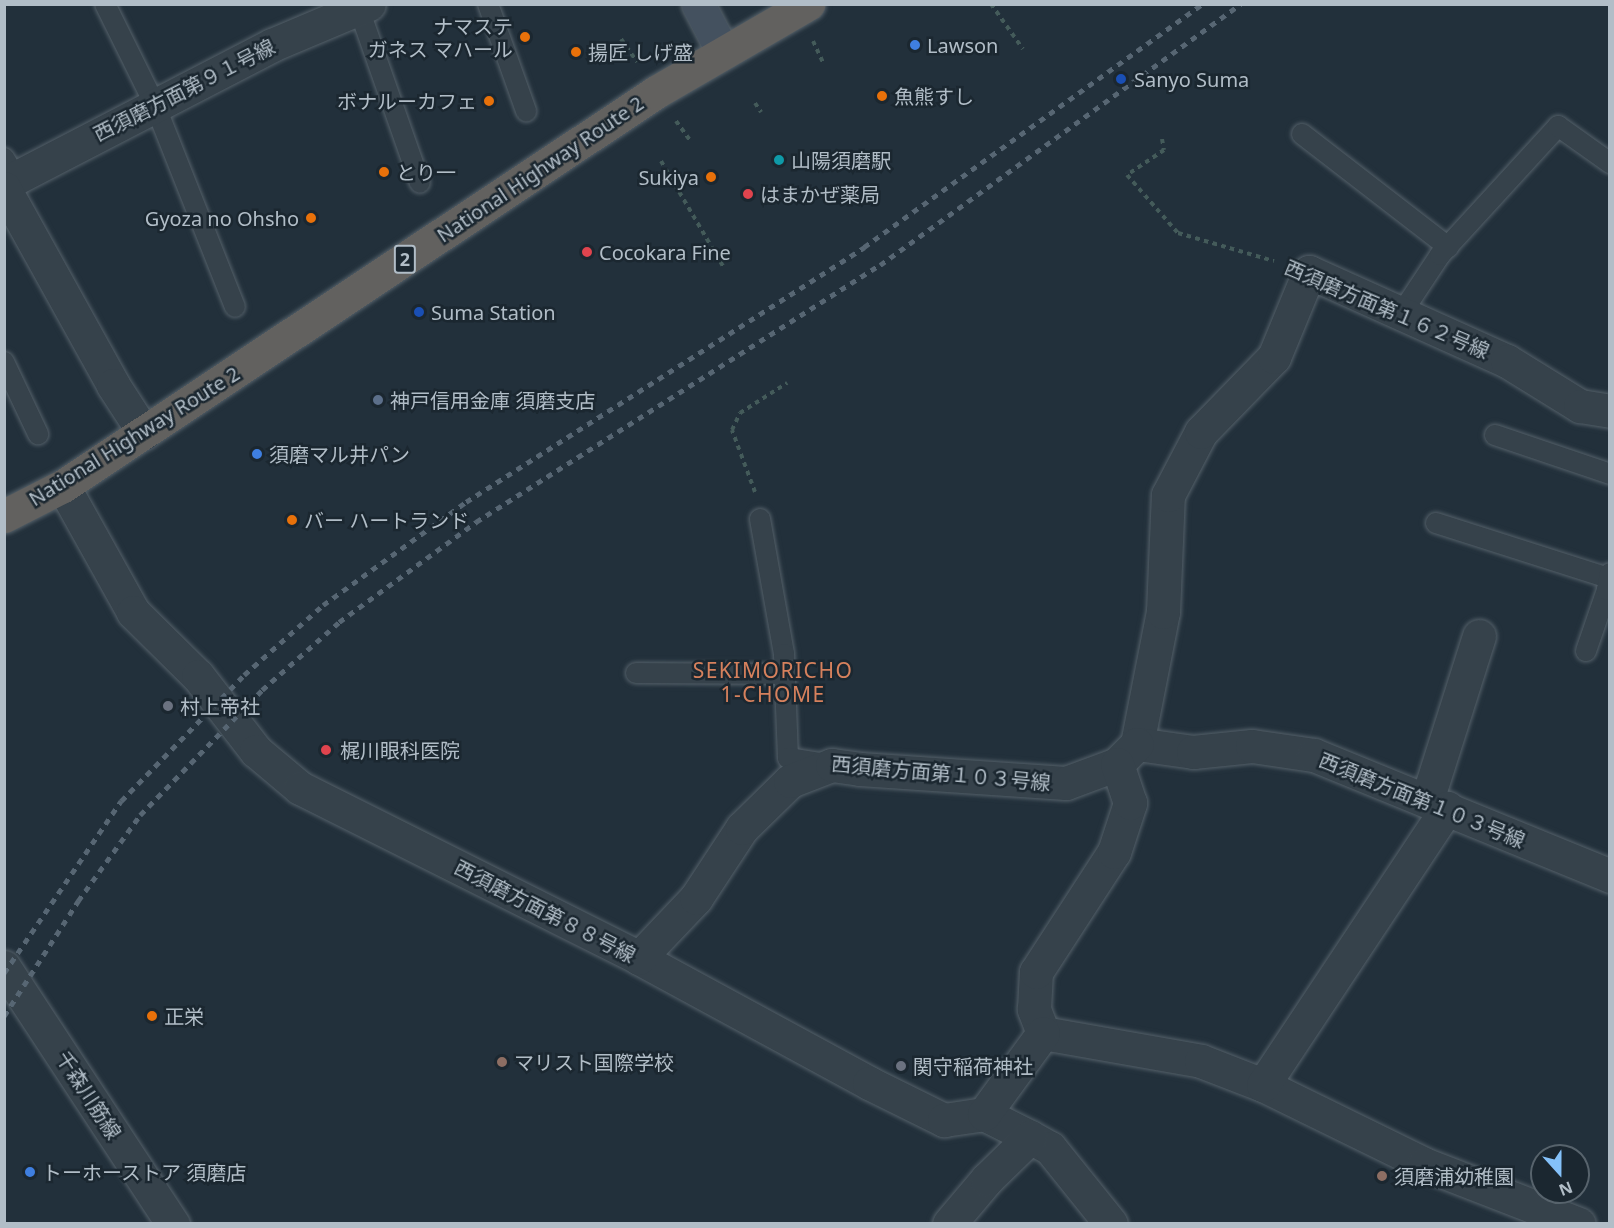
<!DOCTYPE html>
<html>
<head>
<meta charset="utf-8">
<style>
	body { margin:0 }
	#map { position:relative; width:1614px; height:1228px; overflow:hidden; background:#22303b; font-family:"Noto Sans","Noto Sans JP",sans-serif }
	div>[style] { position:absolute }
	.path>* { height:4px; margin-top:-2px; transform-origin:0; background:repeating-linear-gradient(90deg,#445b5a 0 4.5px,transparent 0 9px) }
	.roads { filter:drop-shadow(0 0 2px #546069) drop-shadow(0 0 2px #546069) }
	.service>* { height:20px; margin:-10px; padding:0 10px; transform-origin:10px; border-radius:10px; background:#36424b }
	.minor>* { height:33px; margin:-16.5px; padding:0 16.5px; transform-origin:16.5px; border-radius:16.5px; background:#36424b }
	.tertiary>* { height:33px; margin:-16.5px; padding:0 16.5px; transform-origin:16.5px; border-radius:16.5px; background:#36424b }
	.secondary>* { height:33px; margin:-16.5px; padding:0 16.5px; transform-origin:16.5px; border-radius:16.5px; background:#44515f }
	.trunk>* { height:33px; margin:-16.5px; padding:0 16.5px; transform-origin:16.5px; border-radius:16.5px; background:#62615f }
	.rail>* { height:4.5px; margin-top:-2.25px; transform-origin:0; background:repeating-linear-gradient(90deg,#576673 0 6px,transparent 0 12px) }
	.dots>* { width:16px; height:16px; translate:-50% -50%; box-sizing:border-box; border:3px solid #1b2730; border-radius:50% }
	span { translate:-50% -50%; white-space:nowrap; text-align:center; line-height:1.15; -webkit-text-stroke:5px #1b2730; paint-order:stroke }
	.shield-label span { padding:2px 4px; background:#1b2730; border:2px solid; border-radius:4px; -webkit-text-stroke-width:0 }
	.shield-label { font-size:18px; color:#b1bdc7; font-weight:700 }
	.poi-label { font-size:20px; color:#b1bdc7 }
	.right { translate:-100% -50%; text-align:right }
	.left { translate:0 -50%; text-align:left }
	.street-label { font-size:20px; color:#b1bdc7 }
	.neighbourhood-label { font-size:21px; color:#d6815d; letter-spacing:1.5px }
	.frame { position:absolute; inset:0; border:6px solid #b1bdc7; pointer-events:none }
	.north { position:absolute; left:1530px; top:1144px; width:60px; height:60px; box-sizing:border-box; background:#1b2730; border:2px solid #57636c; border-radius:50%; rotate:159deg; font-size:16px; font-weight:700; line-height:24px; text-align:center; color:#b1bdc7 }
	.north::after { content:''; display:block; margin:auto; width:21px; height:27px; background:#84c1f9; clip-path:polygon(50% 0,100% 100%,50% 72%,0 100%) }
</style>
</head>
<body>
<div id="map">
	<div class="path">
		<div style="left:991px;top:4px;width:55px;rotate:54.6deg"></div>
		<div style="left:621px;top:39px;width:28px;rotate:55deg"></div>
		<div style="left:813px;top:41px;width:23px;rotate:65deg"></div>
		<div style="left:755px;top:103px;width:11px;rotate:56deg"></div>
		<div style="left:676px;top:121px;width:26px;rotate:54deg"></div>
		<div style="left:1162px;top:139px;width:11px;rotate:80deg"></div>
		<div style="left:1164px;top:150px;width:45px;rotate:146deg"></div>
		<div style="left:1127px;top:175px;width:77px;rotate:48.7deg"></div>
		<div style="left:1178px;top:233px;width:100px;rotate:16.3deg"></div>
		<div style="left:661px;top:161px;width:124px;rotate:59.5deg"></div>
		<div style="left:755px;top:492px;width:66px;rotate:-110.4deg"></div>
		<div style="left:732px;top:430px;width:19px;rotate:-65deg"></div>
		<div style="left:740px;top:413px;width:56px;rotate:-32.6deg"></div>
	</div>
	<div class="roads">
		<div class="service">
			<div style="left:105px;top:4px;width:113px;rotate:63.7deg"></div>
			<div style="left:155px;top:105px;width:217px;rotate:68.4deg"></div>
			<div style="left:488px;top:4px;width:114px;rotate:70.4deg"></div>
			<div style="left:359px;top:9px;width:184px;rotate:70.7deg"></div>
			<div style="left:1302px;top:134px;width:185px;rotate:37.7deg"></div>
			<div style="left:4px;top:158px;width:21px;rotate:59deg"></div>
			<div style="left:1401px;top:314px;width:71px;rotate:-56.5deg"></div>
			<div style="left:1440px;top:255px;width:175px;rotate:-47.5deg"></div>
			<div style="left:1558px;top:126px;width:64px;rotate:35.4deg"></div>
			<div style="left:4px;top:362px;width:80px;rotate:64.7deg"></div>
			<div style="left:1495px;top:435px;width:121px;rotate:18.7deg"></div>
			<div style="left:760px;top:519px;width:137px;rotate:79.9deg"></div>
			<div style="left:784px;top:654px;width:104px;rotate:87.8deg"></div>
			<div style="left:788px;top:758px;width:38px;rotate:9deg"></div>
			<div style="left:1436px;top:523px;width:181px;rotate:17.7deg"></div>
			<div style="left:1586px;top:651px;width:65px;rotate:-71deg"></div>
			<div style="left:1607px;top:590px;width:17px;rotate:-80deg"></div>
			<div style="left:636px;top:673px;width:149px;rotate:0.4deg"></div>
		</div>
		<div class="minor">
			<div style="left:4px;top:184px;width:302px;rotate:-27.4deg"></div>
			<div style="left:272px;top:45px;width:105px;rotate:-22.9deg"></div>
			<div style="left:4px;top:188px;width:225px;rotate:61deg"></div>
			<div style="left:113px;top:385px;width:57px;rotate:57.1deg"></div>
			<div style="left:63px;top:486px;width:144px;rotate:60.9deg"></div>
			<div style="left:133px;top:612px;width:91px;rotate:44.6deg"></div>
			<div style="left:198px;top:676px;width:95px;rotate:52.3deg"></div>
			<div style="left:256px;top:751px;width:57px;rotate:40.1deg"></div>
			<div style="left:300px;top:788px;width:379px;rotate:26.6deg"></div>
			<div style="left:639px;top:958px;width:262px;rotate:28.5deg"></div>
			<div style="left:869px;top:1083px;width:84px;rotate:26.3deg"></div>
			<div style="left:944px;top:1120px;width:40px;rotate:-8.5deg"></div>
			<div style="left:984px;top:1114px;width:51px;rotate:26.6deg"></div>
			<div style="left:1030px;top:1137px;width:23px;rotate:29deg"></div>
			<div style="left:1050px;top:1148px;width:97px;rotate:51.2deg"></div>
			<div style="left:1137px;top:744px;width:135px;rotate:-78.9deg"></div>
			<div style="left:1163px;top:612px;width:117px;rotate:-87.6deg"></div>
			<div style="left:1168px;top:495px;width:71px;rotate:-62.4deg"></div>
			<div style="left:1201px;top:432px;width:105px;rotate:-45.8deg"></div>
			<div style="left:1274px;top:357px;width:92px;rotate:-67.6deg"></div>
			<div style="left:1309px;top:272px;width:217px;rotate:24.2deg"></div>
			<div style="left:1507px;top:361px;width:86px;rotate:31.7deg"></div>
			<div style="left:1580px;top:406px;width:30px;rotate:9deg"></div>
			<div style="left:1137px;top:744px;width:57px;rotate:8.1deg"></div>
			<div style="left:1193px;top:752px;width:59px;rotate:-5.8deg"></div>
			<div style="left:1252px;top:746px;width:63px;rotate:8.3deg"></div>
			<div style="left:1314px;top:755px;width:320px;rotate:22.2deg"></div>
			<div style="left:1427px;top:800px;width:172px;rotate:-72.4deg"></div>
			<div style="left:639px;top:958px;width:83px;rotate:-46.5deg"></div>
			<div style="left:696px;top:898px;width:84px;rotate:-56.7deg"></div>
			<div style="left:742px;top:828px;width:67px;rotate:-44.4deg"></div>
			<div style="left:790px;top:781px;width:45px;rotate:-20.9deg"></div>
			<div style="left:832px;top:765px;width:28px;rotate:8deg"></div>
			<div style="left:860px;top:769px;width:206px;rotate:3.9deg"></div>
			<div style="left:1066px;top:783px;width:54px;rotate:-20.4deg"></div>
			<div style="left:1117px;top:764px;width:28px;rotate:-45deg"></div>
			<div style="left:1043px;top:1033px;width:160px;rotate:10deg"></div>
			<div style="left:1201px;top:1061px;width:66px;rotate:21.2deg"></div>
			<div style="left:1263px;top:1085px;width:179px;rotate:26.1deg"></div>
			<div style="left:1424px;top:1164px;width:166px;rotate:21.2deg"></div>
			<div style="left:1043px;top:1033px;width:26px;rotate:-111deg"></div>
			<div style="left:1034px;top:1009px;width:37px;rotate:-87deg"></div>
			<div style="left:1036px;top:972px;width:143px;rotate:-57deg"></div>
			<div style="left:1114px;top:852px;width:52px;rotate:-71.9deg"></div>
			<div style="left:1130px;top:803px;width:41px;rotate:-108.4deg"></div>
			<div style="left:1263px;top:1085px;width:333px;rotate:-56.4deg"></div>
			<div style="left:984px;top:1114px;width:100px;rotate:-53.9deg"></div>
			<div style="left:949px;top:1224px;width:59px;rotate:-49.8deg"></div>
			<div style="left:987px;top:1179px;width:60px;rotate:-44.3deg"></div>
		</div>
		<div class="tertiary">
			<div style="left:4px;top:967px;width:308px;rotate:56.7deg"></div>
		</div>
		<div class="secondary">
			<div style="left:698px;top:4px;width:54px;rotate:62.5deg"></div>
		</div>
		<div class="trunk">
			<div style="left:4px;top:516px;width:66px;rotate:-27deg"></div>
			<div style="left:63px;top:486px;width:712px;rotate:-33.6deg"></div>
			<div style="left:656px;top:92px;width:176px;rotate:-30.1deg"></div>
		</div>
	</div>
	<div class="rail">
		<div style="left:4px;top:973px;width:208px;rotate:-55.8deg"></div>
		<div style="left:121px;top:801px;width:176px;rotate:-45.7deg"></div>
		<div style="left:244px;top:675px;width:106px;rotate:-41.5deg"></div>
		<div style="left:323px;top:605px;width:176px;rotate:-35.8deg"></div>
		<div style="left:466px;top:502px;width:473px;rotate:-32.6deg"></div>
		<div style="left:864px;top:247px;width:416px;rotate:-35.7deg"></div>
		<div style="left:4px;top:1016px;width:137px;rotate:-57.2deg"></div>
		<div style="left:78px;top:901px;width:106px;rotate:-54.2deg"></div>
		<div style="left:140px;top:815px;width:175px;rotate:-45.7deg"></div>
		<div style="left:262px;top:690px;width:103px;rotate:-41.4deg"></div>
		<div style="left:339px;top:622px;width:170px;rotate:-36.1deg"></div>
		<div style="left:476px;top:522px;width:479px;rotate:-32.5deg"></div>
		<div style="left:880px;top:265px;width:445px;rotate:-35.9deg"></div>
	</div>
	<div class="dots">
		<div style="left:525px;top:37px;background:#e8710a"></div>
		<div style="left:915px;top:45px;background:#3f7fe0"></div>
		<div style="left:576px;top:52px;background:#e8710a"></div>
		<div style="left:1121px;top:79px;background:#1a4fb4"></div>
		<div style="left:882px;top:96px;background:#e8710a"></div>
		<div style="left:489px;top:101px;background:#e8710a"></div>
		<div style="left:779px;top:160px;background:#0f9aa8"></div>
		<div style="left:384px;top:172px;background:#e8710a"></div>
		<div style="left:711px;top:177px;background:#e8710a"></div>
		<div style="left:748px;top:194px;background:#e0444e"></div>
		<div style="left:311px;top:218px;background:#e8710a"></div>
		<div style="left:587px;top:252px;background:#e0444e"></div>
		<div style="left:419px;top:312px;background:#1a4fb4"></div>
		<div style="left:378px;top:400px;background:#5c6f8a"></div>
		<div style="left:257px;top:454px;background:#3f7fe0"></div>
		<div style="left:292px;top:520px;background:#e8710a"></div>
		<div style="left:168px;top:706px;background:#6b7280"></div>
		<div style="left:326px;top:750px;background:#e0444e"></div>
		<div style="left:152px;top:1016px;background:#e8710a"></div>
		<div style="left:502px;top:1062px;background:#8d6e63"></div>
		<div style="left:901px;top:1066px;background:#6b7280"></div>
		<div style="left:30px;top:1172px;background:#3f7fe0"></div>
		<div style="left:1382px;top:1176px;background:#8d6e63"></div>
	</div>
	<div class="shield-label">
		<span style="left:405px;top:259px">2</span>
	</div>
	<div class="poi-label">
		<span class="right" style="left:513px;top:38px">ナマステ<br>ガネス マハール</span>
		<span class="left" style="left:927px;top:45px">Lawson</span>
		<span class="left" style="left:588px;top:52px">揚匠 しげ盛</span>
		<span class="left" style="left:1134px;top:79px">Sanyo Suma</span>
		<span class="left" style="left:894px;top:96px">魚熊すし</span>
		<span class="right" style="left:477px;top:101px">ボナルーカフェ</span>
		<span class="left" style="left:791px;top:160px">山陽須磨駅</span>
		<span class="left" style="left:396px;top:172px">とり一</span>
		<span class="right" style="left:699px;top:177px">Sukiya</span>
		<span class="left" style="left:760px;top:194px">はまかぜ薬局</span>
		<span class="right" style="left:299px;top:218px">Gyoza no Ohsho</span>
		<span class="left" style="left:599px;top:252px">Cocokara Fine</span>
		<span class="left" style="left:431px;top:312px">Suma Station</span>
		<span class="left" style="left:390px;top:400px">神戸信用金庫 須磨支店</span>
		<span class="left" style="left:269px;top:454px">須磨マル井パン</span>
		<span class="left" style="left:304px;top:520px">バー ハートランド</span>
		<span class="left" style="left:180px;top:706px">村上帝社</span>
		<span class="left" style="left:340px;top:750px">梶川眼科医院</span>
		<span class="left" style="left:164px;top:1016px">正栄</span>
		<span class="left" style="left:514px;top:1062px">マリスト国際学校</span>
		<span class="left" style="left:913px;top:1066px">関守稲荷神社</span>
		<span class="left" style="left:42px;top:1172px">トーホーストア 須磨店</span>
		<span class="left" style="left:1394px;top:1176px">須磨浦幼稚園</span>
	</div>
	<div class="street-label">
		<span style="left:184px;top:90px;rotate:-27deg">西須磨方面第９１号線</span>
		<span style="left:540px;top:169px;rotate:-34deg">National Highway Route 2</span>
		<span style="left:1387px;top:309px;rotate:23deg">西須磨方面第１６２号線</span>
		<span style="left:134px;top:436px;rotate:-32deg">National Highway Route 2</span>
		<span style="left:941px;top:773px;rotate:5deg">西須磨方面第１０３号線</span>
		<span style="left:1422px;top:800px;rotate:22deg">西須磨方面第１０３号線</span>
		<span style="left:545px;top:911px;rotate:27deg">西須磨方面第８８号線</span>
		<span style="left:89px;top:1095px;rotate:57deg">千森川筋線</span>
	</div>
	<div class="neighbourhood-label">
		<span style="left:773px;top:682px">SEKIMORICHO<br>1-CHOME</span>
	</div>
	<div class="frame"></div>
	<div class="north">N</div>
</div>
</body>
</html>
